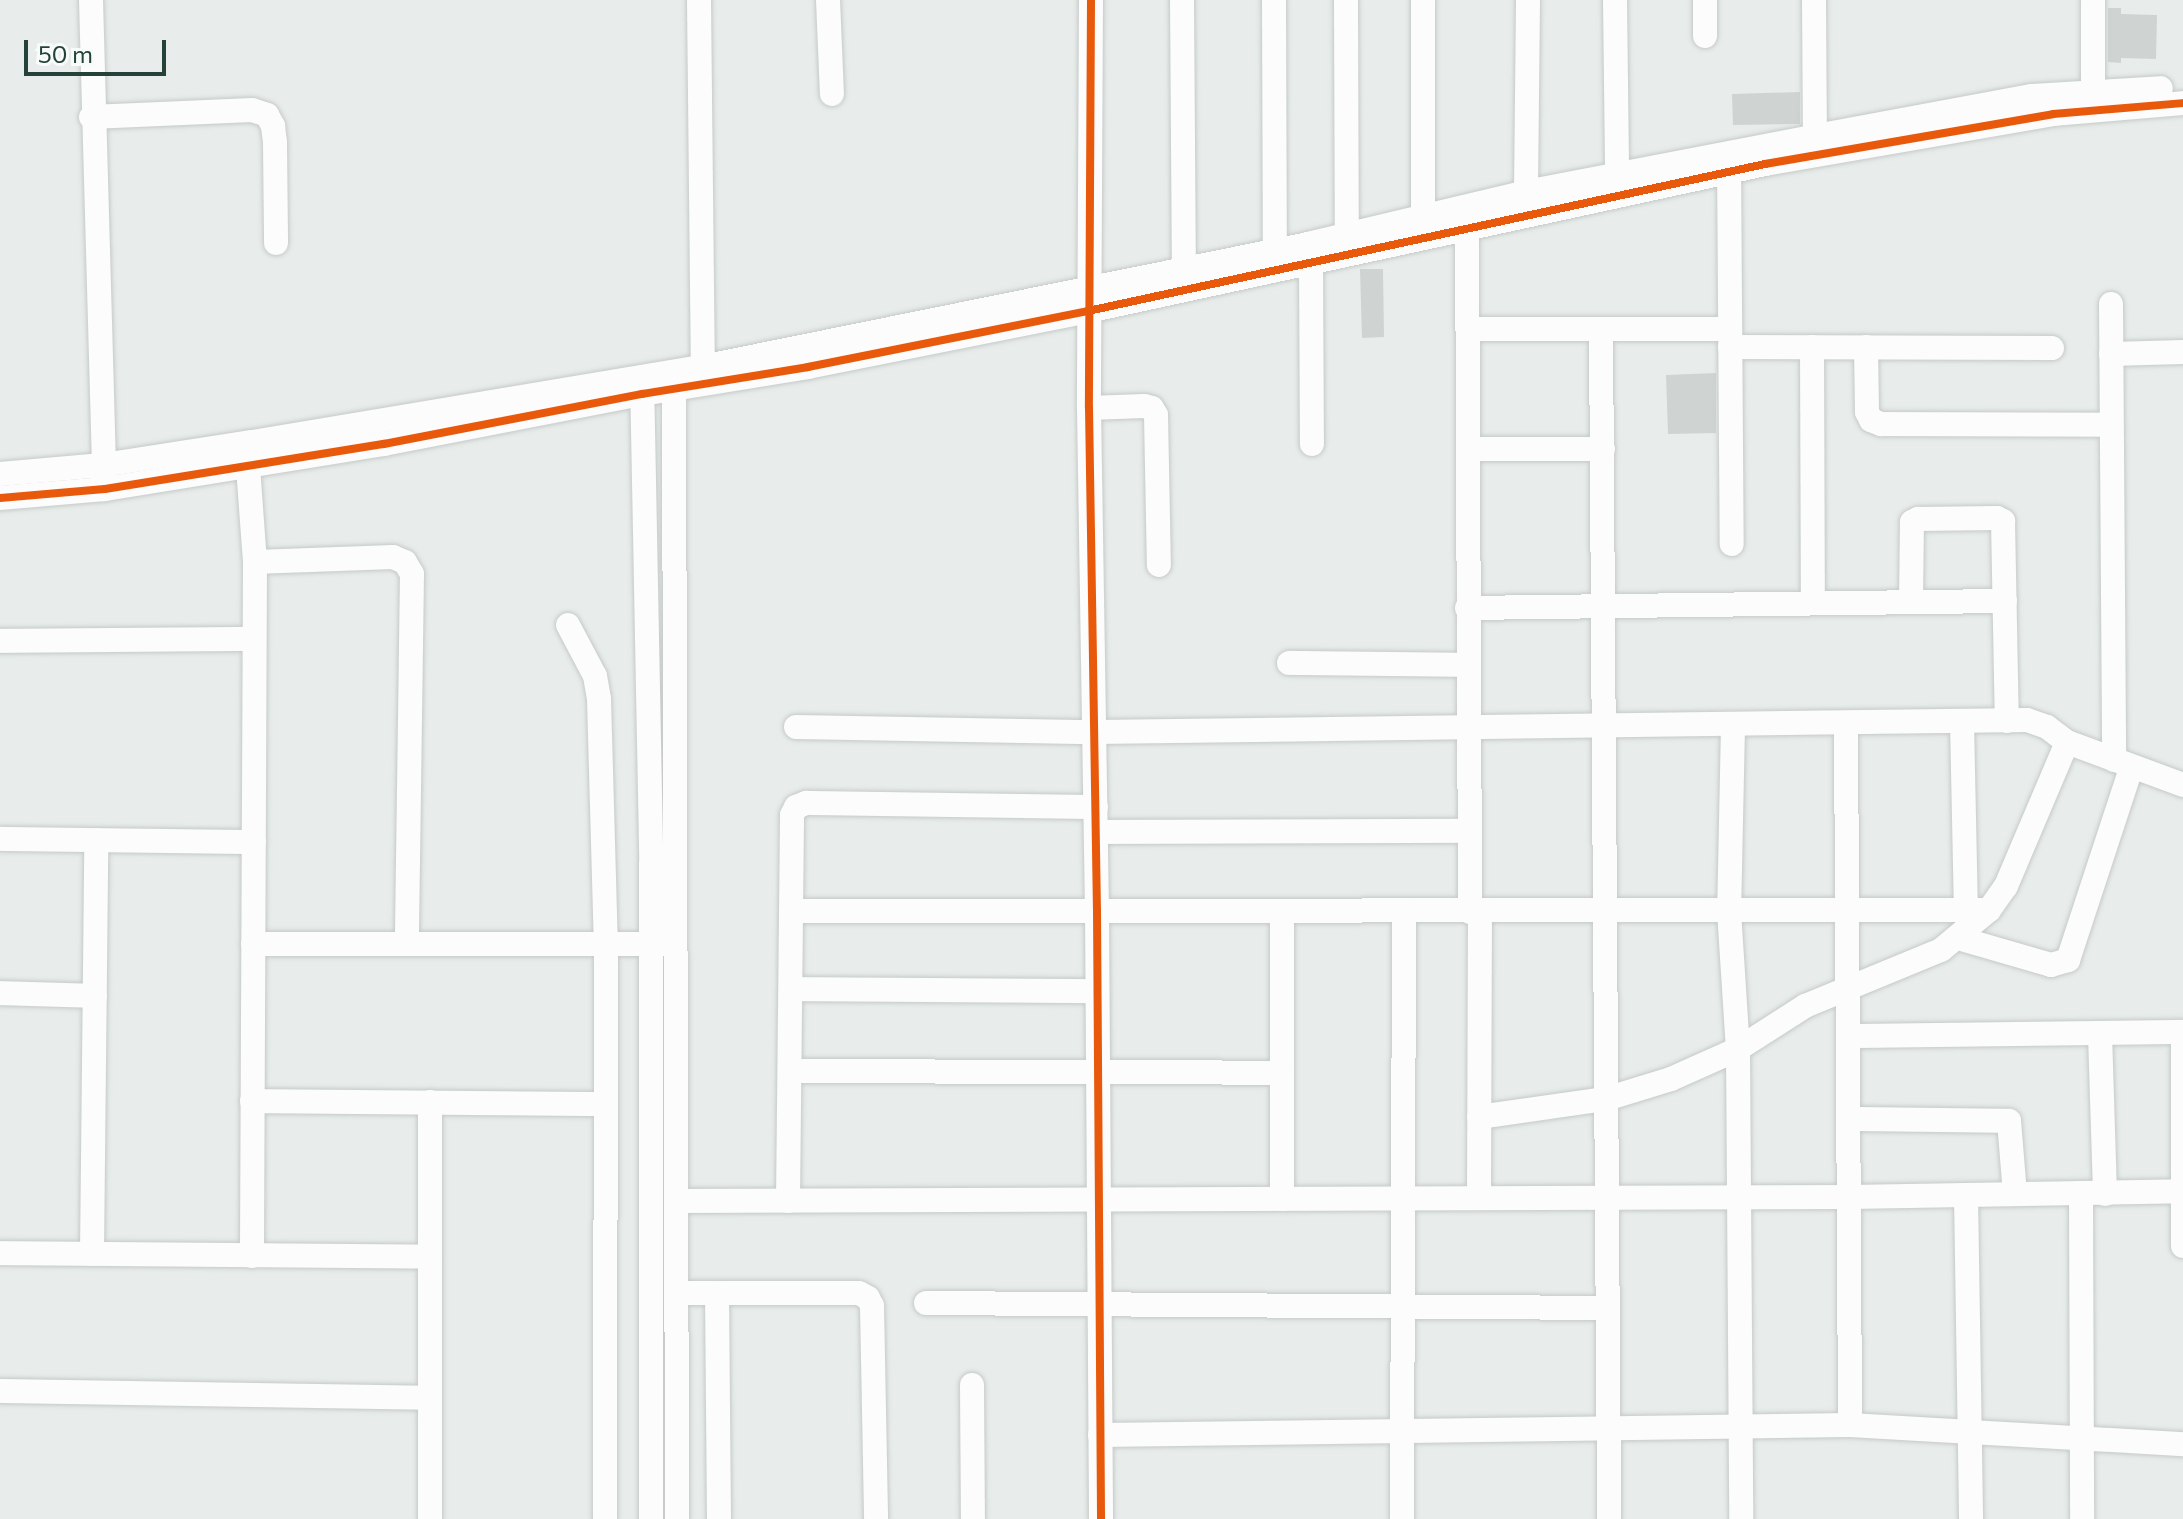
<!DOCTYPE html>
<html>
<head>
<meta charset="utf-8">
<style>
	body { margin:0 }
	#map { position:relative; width:2183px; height:1519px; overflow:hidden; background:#e8edeb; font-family:Commissioner,sans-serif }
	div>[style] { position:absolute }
	.building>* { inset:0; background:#cfd4d2 }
	.roads { filter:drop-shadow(0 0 2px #c5cac8) drop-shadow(0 0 2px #c5cac8) }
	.minor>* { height:24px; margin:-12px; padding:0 12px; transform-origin:12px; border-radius:12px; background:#fcfcfc }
	.cycleway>* { height:8px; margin:-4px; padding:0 4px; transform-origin:4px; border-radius:4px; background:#e8590c }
	span { translate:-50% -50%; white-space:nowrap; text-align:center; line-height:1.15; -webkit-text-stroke:6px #f7fbf9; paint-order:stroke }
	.scale { position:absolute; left:24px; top:40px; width:142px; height:36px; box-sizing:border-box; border:4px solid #24423a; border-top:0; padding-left:10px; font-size:24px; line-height:28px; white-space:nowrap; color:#24423a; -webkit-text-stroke:6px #f7fbf9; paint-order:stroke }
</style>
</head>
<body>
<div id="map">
	<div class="building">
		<div style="clip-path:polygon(2108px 8px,2121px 8px,2121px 14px,2157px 15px,2156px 59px,2121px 58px,2121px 63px,2108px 62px)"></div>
		<div style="clip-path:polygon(1800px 92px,1800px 124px,1733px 125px,1732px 94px)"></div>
		<div style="clip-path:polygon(1360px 269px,1383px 269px,1384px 337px,1362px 338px)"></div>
		<div style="clip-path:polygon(1716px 373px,1716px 433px,1668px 434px,1666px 375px)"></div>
	</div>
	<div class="roads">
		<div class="minor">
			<div style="left:91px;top:0;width:477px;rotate:88.4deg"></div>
			<div style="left:699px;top:0;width:382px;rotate:89.4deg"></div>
			<div style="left:828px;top:0;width:94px;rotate:87.6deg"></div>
			<div style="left:1091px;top:0;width:408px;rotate:90.3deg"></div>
			<div style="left:1089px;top:408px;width:503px;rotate:89.09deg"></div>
			<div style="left:1097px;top:911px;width:608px;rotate:89.62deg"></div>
			<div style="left:1182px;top:0;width:269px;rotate:89.6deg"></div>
			<div style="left:1274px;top:0;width:251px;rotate:89.8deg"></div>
			<div style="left:1346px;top:0;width:234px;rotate:89.8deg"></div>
			<div style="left:1423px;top:0;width:217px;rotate:90deg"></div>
			<div style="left:1615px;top:0;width:175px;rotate:89.3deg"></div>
			<div style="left:1705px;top:0;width:36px;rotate:90deg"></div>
			<div style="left:1814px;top:0;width:150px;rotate:89.6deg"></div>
			<div style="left:2093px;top:0;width:91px;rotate:90deg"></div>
			<div style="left:91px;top:117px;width:161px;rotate:-2.5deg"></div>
			<div style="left:252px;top:110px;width:16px;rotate:18deg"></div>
			<div style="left:267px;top:115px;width:13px;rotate:61deg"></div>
			<div style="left:273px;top:126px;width:16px;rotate:83deg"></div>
			<div style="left:275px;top:142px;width:101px;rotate:89.4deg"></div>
			<div style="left:1729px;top:158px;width:386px;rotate:89.6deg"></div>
			<div style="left:1526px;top:192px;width:192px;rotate:-89.4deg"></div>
			<div style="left:1467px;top:214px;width:698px;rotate:89.75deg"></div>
			<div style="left:1311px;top:263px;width:181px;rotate:89.7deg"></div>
			<div style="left:2111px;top:304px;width:456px;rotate:89.6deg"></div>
			<div style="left:1468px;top:329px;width:262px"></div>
			<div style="left:1601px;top:329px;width:1190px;rotate:89.61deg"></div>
			<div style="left:1730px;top:347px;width:322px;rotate:0.2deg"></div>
			<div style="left:1812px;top:347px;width:256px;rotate:89.8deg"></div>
			<div style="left:1866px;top:347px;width:65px;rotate:89.1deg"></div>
			<div style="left:1867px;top:412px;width:9px;rotate:63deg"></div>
			<div style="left:1871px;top:420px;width:11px;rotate:22deg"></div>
			<div style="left:1881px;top:424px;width:230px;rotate:0.2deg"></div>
			<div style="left:2111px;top:354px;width:72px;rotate:-1.6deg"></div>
			<div style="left:674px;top:374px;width:1145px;rotate:89.85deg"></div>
			<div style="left:642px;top:377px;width:487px;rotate:88.9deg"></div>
			<div style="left:651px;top:864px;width:655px;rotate:90deg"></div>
			<div style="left:1089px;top:408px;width:55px;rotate:-2.1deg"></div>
			<div style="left:1144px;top:406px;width:8px;rotate:14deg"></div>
			<div style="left:1152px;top:408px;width:8px;rotate:60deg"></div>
			<div style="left:1156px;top:415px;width:150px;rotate:88.9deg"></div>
			<div style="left:1468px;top:449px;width:135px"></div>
			<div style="left:248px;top:467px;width:95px;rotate:85.8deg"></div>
			<div style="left:255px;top:562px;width:694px;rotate:90.25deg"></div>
			<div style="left:0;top:474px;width:103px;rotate:-5deg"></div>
			<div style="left:103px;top:465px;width:151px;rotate:-8.8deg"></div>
			<div style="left:252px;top:442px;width:456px;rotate:-9.5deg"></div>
			<div style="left:702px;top:367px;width:618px;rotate:-11.47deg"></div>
			<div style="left:1308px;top:244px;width:224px;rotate:-13.4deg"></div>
			<div style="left:1526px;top:192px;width:295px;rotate:-10.9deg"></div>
			<div style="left:1816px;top:136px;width:220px;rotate:-10.5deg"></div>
			<div style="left:2032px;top:96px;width:129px;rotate:-3.5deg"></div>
			<div style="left:0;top:498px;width:105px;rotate:-4.9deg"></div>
			<div style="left:105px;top:489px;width:283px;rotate:-9.2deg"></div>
			<div style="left:384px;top:444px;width:263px;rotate:-11deg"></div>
			<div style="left:642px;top:394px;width:168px;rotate:-9.2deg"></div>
			<div style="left:808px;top:367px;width:286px;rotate:-11.3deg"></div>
			<div style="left:1088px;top:311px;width:693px;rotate:-12.25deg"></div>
			<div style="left:1765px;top:164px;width:292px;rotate:-9.8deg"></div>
			<div style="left:2053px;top:114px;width:130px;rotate:-4.8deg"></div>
			<div style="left:255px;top:562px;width:138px;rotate:-2.1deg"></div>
			<div style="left:393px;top:557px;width:13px;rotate:23deg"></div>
			<div style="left:405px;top:562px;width:14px;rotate:60deg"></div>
			<div style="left:412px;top:574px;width:370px;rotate:90.8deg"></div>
			<div style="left:1911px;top:602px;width:80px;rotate:-89.3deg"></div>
			<div style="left:1912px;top:522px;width:7px;rotate:-27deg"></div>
			<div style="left:1918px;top:519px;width:79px;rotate:-0.7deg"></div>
			<div style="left:1997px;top:518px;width:7px;rotate:27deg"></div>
			<div style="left:2003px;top:521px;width:200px;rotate:88.9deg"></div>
			<div style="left:1467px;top:608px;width:538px;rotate:-0.75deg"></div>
			<div style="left:568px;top:625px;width:58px;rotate:62.1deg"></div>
			<div style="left:595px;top:676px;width:23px;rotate:80deg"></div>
			<div style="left:599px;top:699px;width:245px;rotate:88.4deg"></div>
			<div style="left:606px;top:944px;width:575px;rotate:90.1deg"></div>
			<div style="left:0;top:641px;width:254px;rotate:-0.5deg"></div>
			<div style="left:1289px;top:663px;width:179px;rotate:0.6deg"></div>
			<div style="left:1962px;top:722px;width:187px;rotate:88.8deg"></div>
			<div style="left:1846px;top:725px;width:700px;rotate:89.67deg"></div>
			<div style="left:1733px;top:726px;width:185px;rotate:91.2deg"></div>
			<div style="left:1729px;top:911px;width:138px;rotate:86.3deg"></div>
			<div style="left:1738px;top:1049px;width:470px;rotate:89.6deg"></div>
			<div style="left:796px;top:727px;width:298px;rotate:1deg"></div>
			<div style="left:1094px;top:732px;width:933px;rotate:-0.74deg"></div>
			<div style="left:2027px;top:720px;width:21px;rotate:19deg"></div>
			<div style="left:2047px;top:727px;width:25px;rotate:37deg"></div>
			<div style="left:2067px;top:742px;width:124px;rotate:20.3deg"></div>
			<div style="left:1096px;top:832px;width:373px;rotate:-0.2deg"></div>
			<div style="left:0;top:839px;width:254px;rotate:0.7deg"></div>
			<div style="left:793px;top:911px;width:1196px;rotate:-0.05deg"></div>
			<div style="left:1282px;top:911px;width:288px;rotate:90deg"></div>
			<div style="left:1958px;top:938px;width:97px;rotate:16.2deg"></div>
			<div style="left:2051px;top:965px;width:18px;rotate:-16deg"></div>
			<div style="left:2068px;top:960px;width:202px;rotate:-71.8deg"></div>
			<div style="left:253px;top:944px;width:414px"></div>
			<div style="left:792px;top:989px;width:305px;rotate:0.4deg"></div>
			<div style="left:0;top:993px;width:95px;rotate:1.8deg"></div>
			<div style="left:2100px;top:1034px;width:160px;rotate:88.2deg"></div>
			<div style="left:1849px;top:1036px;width:334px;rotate:-0.7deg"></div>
			<div style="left:2183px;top:1040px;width:206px;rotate:90deg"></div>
			<div style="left:790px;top:1071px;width:492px;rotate:0.2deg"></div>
			<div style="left:252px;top:1101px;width:354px;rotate:0.5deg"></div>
			<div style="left:430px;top:1102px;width:417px;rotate:90deg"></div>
			<div style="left:1479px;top:1117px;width:128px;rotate:-8.1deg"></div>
			<div style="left:1606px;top:1099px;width:68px;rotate:-17.1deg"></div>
			<div style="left:1671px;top:1079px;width:73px;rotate:-24.1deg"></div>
			<div style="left:1738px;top:1049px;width:80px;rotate:-32.7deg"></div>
			<div style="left:1805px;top:1006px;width:147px;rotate:-22.4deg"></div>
			<div style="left:1941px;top:950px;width:62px;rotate:-39.8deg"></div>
			<div style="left:1989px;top:910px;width:29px;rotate:-55deg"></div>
			<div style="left:2006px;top:886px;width:156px;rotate:-67deg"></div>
			<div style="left:1850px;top:1119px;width:159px;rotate:0.7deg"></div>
			<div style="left:2009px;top:1121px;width:73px;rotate:85.3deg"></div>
			<div style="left:2081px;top:1193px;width:326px;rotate:89.8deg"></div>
			<div style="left:1966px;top:1195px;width:324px;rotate:89.1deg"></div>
			<div style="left:1479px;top:1198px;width:287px;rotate:-89.8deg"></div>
			<div style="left:676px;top:1201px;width:1174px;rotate:-0.2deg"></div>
			<div style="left:1850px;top:1197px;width:333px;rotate:-1deg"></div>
			<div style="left:788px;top:1201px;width:386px;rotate:-89.4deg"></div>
			<div style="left:792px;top:815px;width:9px;rotate:-63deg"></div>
			<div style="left:796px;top:807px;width:11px;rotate:-22deg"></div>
			<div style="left:806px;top:803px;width:290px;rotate:0.8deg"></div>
			<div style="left:0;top:1253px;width:430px;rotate:0.5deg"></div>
			<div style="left:92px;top:1254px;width:414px;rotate:-89.4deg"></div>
			<div style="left:676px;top:1293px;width:183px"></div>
			<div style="left:859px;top:1293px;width:10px;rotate:29deg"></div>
			<div style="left:868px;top:1298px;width:9px;rotate:63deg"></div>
			<div style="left:872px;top:1306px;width:213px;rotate:88.9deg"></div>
			<div style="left:717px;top:1293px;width:226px;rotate:89.5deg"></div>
			<div style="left:926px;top:1303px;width:681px;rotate:0.42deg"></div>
			<div style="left:972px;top:1385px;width:134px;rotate:89.6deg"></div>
			<div style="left:0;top:1391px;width:430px;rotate:0.9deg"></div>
			<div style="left:1100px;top:1435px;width:750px;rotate:-0.76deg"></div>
			<div style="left:1850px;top:1425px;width:334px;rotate:3.3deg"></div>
			<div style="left:1402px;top:1519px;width:608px;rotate:-89.81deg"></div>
		</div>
	</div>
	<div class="cycleway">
		<div style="left:1091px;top:0;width:408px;rotate:90.3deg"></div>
		<div style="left:1089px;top:408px;width:503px;rotate:89.09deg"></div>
		<div style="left:1097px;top:911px;width:608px;rotate:89.62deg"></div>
		<div style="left:0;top:498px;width:105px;rotate:-4.9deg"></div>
		<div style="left:105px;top:489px;width:283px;rotate:-9.2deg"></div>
		<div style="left:384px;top:444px;width:263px;rotate:-11deg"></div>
		<div style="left:642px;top:394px;width:168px;rotate:-9.2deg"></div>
		<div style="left:808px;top:367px;width:286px;rotate:-11.3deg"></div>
		<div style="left:1088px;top:311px;width:693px;rotate:-12.25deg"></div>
		<div style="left:1765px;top:164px;width:292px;rotate:-9.8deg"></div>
		<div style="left:2053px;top:114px;width:130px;rotate:-4.8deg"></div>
	</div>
	<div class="scale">50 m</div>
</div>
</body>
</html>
